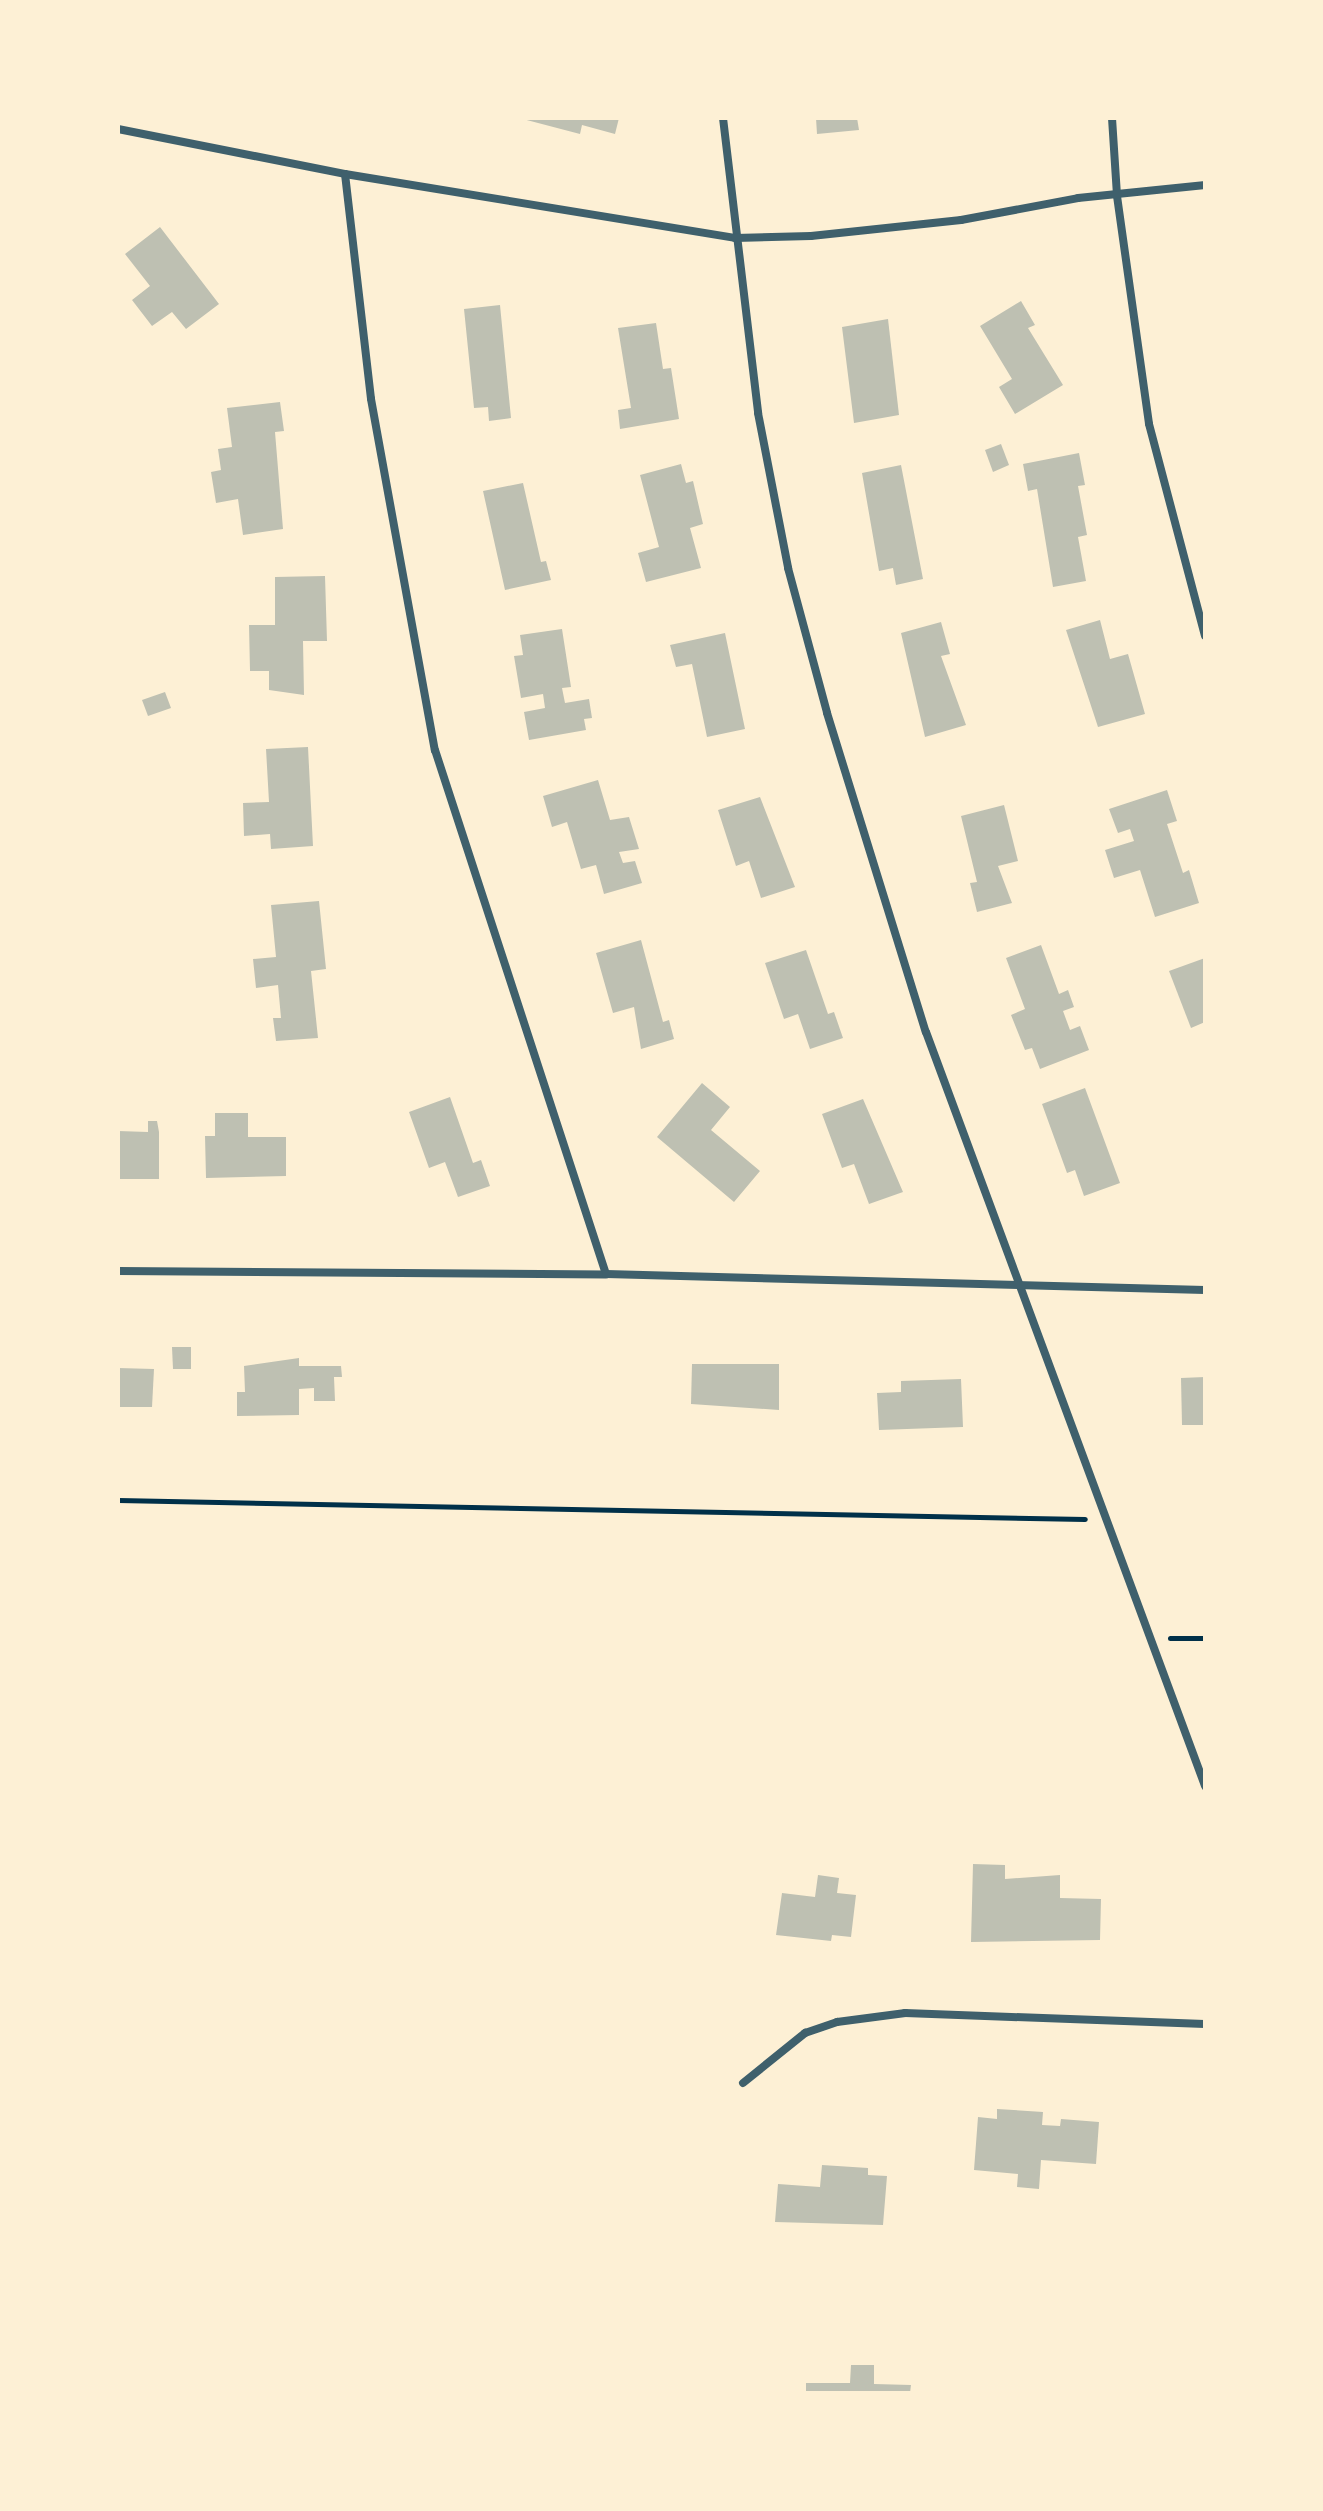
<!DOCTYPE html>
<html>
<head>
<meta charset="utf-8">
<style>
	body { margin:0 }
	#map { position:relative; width:1323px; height:2511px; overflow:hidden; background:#fdf0d5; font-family:Karla,sans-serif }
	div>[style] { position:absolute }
	.building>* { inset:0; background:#bec0b2 }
	.path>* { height:5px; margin:-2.5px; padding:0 2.5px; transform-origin:2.5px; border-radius:2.5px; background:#003049 }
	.minor>* { height:8px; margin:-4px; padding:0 4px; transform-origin:4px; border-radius:4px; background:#3f606c }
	span { translate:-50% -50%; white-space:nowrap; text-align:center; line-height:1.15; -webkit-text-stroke:6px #fdf0d5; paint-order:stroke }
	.frame { position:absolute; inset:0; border:120px solid #fdf0d5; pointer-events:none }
</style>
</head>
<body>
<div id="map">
	<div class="building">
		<div style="clip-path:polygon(519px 118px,619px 118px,615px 134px,582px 125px,580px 134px)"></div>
		<div style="clip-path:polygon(816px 118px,857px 118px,859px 130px,817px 134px)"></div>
		<div style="clip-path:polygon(160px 227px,219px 304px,186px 329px,172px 312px,152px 326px,132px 300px,150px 286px,125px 254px)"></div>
		<div style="clip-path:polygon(1021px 301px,1035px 325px,1028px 328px,1063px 385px,1015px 414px,999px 387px,1012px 379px,980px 326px)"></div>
		<div style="clip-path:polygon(500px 305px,511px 418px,489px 421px,488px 407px,474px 408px,464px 309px)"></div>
		<div style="clip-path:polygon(888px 319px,899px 415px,854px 423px,842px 327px)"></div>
		<div style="clip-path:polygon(656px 323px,663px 369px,671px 368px,679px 419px,620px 429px,618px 410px,631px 408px,618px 328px)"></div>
		<div style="clip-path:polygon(280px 402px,284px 431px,275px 432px,283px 529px,243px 535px,238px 499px,216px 503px,211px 472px,221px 470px,218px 449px,232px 447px,227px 408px)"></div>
		<div style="clip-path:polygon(1001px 444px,1009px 465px,993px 472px,985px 450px)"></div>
		<div style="clip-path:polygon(1079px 453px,1085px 485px,1078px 486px,1087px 535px,1078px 537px,1086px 581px,1053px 587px,1037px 489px,1028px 491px,1023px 464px)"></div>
		<div style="clip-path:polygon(681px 464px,686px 483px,693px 481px,703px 524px,690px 528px,701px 568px,646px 582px,638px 553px,659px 547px,640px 475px)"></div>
		<div style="clip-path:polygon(901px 465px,923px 579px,896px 585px,893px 568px,879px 571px,862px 473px)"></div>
		<div style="clip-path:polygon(523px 483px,541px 562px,546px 561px,551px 580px,505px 590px,483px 491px)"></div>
		<div style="clip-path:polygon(325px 576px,327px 641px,303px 641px,304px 695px,269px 690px,269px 671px,250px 671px,249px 625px,275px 625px,275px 577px)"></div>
		<div style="clip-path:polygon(1100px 620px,1110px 659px,1128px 654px,1145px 714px,1098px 727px,1066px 630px)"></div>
		<div style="clip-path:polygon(941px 622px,950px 654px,941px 656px,966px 725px,925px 737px,901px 633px)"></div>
		<div style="clip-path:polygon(562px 629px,571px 687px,562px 688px,565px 703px,589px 699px,592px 718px,584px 719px,586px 730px,529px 740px,524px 712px,545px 708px,543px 694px,521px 698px,514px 656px,523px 655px,520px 635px)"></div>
		<div style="clip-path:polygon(725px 633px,745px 729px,707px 737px,692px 664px,676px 667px,670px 645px)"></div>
		<div style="clip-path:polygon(165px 692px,171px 708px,148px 716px,142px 700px)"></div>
		<div style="clip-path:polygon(308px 747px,313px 846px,271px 849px,270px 834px,244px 836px,243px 803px,269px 802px,266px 749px)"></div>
		<div style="clip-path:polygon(598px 780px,610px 820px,629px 817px,639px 849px,619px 852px,623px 863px,635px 861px,642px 883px,604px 894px,596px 865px,581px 869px,567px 822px,552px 827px,543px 796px)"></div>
		<div style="clip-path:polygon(1167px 790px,1177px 821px,1167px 824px,1183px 873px,1189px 870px,1199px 903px,1155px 917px,1140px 870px,1114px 878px,1105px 850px,1134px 841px,1130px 829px,1118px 833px,1109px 809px)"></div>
		<div style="clip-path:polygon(760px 797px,795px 887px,761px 898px,749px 861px,736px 866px,718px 810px)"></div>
		<div style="clip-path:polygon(1004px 805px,1018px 861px,998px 866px,1012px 903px,977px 912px,970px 883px,977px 882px,961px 816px)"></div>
		<div style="clip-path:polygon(319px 901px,326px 969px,311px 971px,318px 1038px,276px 1041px,273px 1018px,281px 1018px,278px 985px,256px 988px,253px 959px,276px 957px,271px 905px)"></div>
		<div style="clip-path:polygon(641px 940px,663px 1022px,669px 1020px,674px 1039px,641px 1049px,634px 1007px,613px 1013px,596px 953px)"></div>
		<div style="clip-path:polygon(1041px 945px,1059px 994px,1068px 990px,1074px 1007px,1063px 1011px,1070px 1030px,1080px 1026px,1089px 1050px,1040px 1069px,1032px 1048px,1025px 1050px,1011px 1015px,1025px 1009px,1006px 958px)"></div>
		<div style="clip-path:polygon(806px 950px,828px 1014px,834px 1012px,843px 1038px,810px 1049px,798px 1014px,784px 1019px,765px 963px)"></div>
		<div style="clip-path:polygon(1205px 958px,1205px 1022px,1191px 1028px,1169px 971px)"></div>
		<div style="clip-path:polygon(702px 1083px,730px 1107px,711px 1130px,760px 1171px,734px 1202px,657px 1137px)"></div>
		<div style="clip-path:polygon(1085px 1088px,1120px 1183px,1084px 1196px,1075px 1170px,1067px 1173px,1042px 1104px)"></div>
		<div style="clip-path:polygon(450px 1097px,473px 1163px,481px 1160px,490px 1186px,458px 1197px,445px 1162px,429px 1168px,409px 1112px)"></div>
		<div style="clip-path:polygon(863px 1099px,903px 1192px,869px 1204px,854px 1164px,842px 1168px,822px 1114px)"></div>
		<div style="clip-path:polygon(215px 1113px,248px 1113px,248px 1137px,286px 1137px,286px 1176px,206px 1178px,205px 1136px,215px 1136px)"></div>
		<div style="clip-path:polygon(148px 1121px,157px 1121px,159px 1132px,159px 1179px,118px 1179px,118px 1131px,148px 1132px)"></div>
		<div style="clip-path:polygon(172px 1347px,191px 1347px,191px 1369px,173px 1369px)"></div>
		<div style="clip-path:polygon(299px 1358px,299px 1366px,341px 1366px,342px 1377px,334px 1377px,335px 1401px,314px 1401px,314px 1388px,299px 1389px,299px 1415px,237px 1416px,237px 1392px,245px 1392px,244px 1366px)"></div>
		<div style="clip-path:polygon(692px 1364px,779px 1364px,779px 1410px,691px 1404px)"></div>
		<div style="clip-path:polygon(118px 1368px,154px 1369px,152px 1407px,118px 1407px)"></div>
		<div style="clip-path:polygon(1205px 1377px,1205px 1425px,1182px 1425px,1181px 1378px)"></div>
		<div style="clip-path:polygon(961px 1379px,963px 1427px,879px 1430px,877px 1393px,901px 1392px,901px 1381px)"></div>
		<div style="clip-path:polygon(973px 1864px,1005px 1865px,1005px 1879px,1060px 1875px,1060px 1898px,1101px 1899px,1100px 1940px,971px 1942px)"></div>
		<div style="clip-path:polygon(818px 1875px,839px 1878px,837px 1893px,856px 1895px,851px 1937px,832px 1935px,831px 1941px,776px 1935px,782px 1893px,815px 1897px)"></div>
		<div style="clip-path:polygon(997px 2109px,1043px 2112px,1042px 2125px,1060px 2126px,1061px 2119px,1099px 2122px,1096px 2164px,1041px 2160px,1039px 2189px,1017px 2187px,1018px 2174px,974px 2170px,978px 2117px,997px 2119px)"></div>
		<div style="clip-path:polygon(822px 2165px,868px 2168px,868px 2175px,887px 2176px,883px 2225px,775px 2222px,778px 2184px,820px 2187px)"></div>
		<div style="clip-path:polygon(851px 2365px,874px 2365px,874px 2384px,911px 2385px,910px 2393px,806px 2393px,806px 2383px,850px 2383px)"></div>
	</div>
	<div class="path">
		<div style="left:118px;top:1500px;width:967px;rotate:1.13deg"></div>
		<div style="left:1170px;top:1638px;width:35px"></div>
	</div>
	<div class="minor">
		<div style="left:723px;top:118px;width:297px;rotate:83.2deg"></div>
		<div style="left:758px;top:413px;width:158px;rotate:79deg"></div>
		<div style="left:788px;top:568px;width:150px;rotate:74.9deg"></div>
		<div style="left:827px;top:713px;width:334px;rotate:72.8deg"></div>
		<div style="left:926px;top:1032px;width:804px;rotate:69.69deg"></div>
		<div style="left:1112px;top:118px;width:78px;rotate:86.3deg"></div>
		<div style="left:1117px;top:196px;width:230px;rotate:82deg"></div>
		<div style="left:1149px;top:424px;width:219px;rotate:75.2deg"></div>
		<div style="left:118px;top:129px;width:231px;rotate:11.2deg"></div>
		<div style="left:345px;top:174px;width:395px;rotate:9.3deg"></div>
		<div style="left:735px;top:238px;width:76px;rotate:-1.5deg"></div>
		<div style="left:811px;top:236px;width:151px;rotate:-6.1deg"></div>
		<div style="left:961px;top:220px;width:119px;rotate:-10.6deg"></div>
		<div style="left:1078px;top:198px;width:128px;rotate:-5.8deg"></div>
		<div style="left:345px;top:174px;width:226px;rotate:83.4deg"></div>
		<div style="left:371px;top:399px;width:357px;rotate:79.7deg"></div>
		<div style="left:435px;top:750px;width:551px;rotate:71.93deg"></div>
		<div style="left:118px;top:1271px;width:488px;rotate:0.4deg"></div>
		<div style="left:606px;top:1274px;width:599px;rotate:1.53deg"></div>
		<div style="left:743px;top:2083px;width:80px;rotate:-38.9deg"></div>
		<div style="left:805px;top:2033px;width:34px;rotate:-19deg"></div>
		<div style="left:837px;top:2022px;width:69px;rotate:-7.5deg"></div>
		<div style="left:905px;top:2013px;width:300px;rotate:2.1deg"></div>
	</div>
	<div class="frame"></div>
</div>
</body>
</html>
